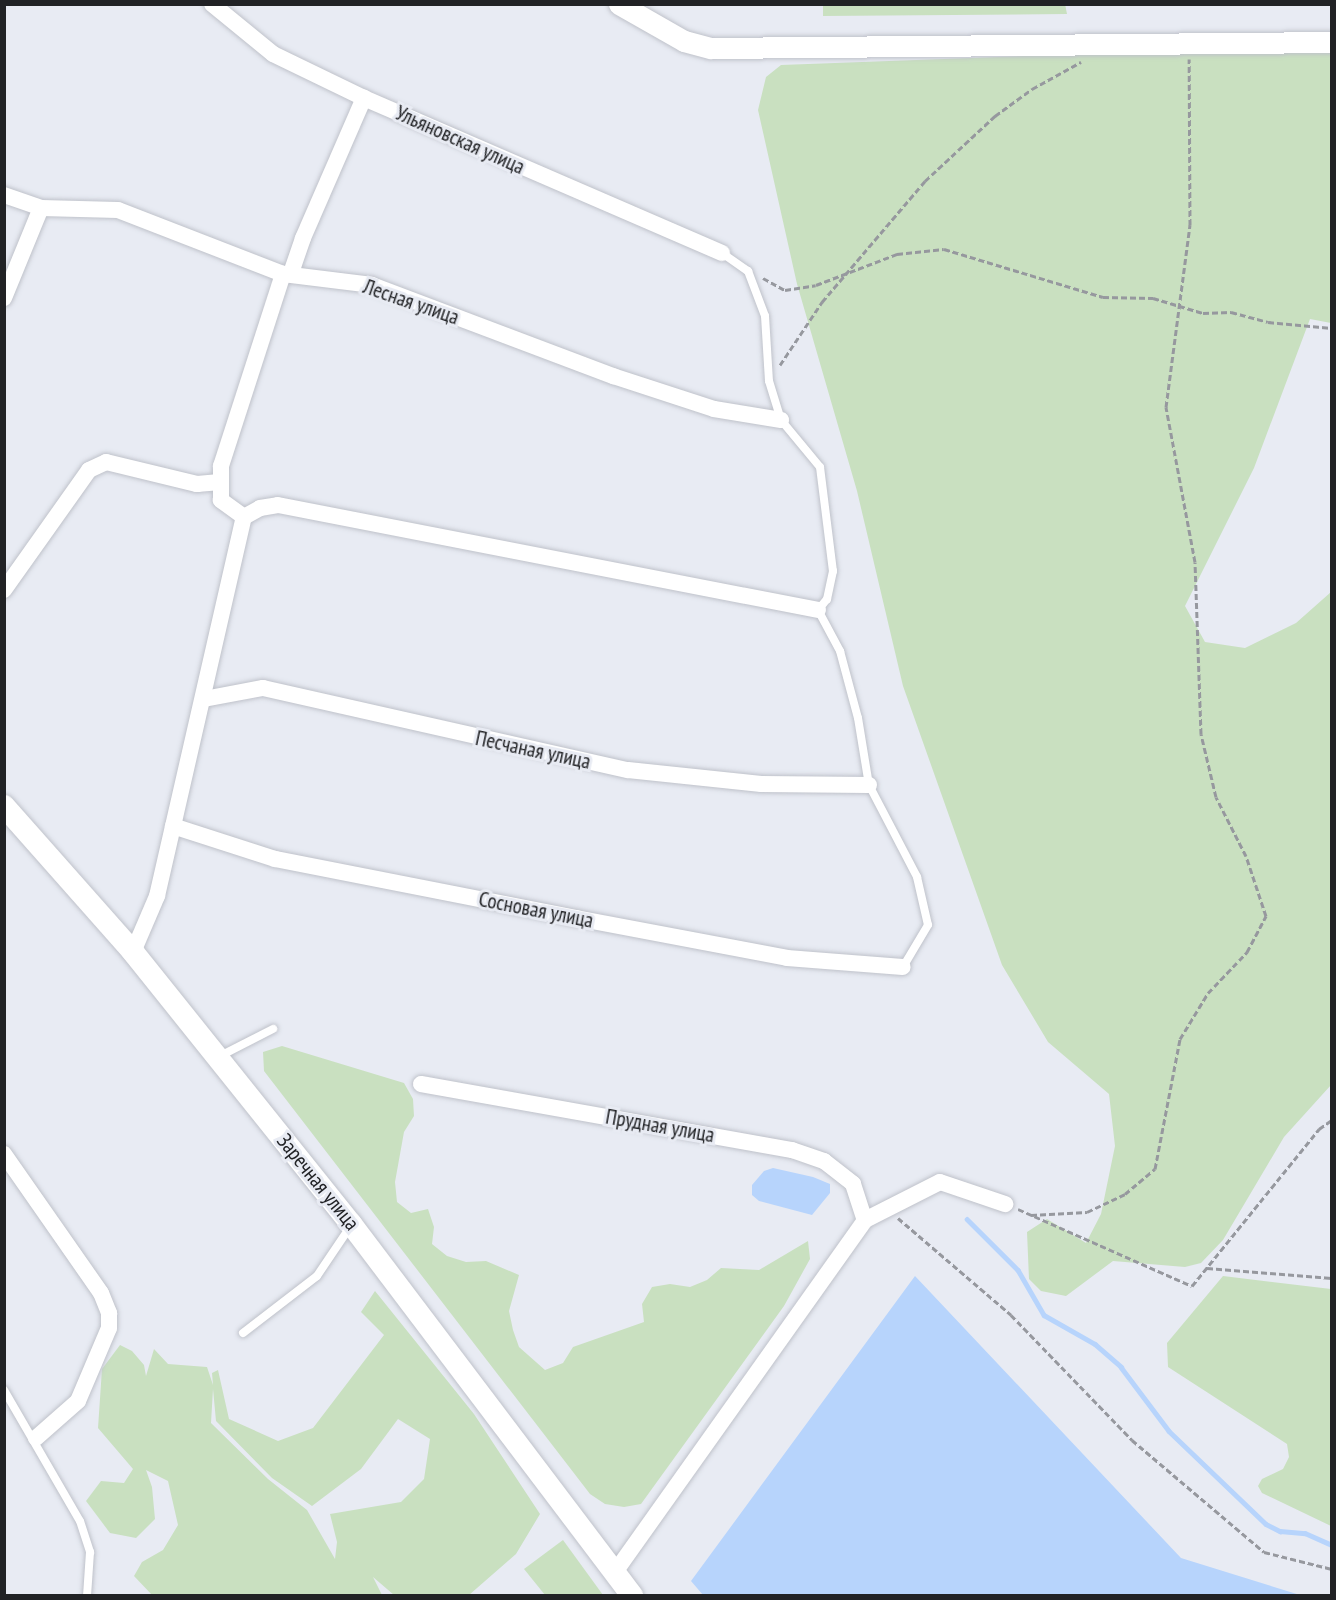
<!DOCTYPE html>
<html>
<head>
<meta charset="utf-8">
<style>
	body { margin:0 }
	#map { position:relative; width:1336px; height:1600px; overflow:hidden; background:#e8ebf3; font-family:"PT Sans Narrow",sans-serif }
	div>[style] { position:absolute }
	.green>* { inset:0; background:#c9e0c0 }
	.water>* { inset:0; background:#b7d4fc }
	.stream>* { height:4.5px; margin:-2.25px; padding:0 2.25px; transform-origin:2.25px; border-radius:2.25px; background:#b7d4fc }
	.path>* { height:3px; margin-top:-1.5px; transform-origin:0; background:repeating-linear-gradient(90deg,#96989e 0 6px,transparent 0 9px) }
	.roads { filter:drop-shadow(0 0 2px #bfc2ca) drop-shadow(0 0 2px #bfc2ca) }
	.service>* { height:8px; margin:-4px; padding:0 4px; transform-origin:4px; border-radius:4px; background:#fff }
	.minor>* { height:16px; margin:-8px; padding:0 8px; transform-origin:8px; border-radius:8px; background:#fff }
	.tertiary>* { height:21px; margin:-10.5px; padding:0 10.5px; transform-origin:10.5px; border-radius:10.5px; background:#fff }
	.secondary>* { height:22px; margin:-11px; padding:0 11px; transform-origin:11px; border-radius:11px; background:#fff }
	span { translate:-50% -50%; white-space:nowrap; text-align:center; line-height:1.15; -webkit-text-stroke:6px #e8ebf3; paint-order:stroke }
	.street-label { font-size:21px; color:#212225 }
	.frame { position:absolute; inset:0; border:6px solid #212225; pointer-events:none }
</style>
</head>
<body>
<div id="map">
	<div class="green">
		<div style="clip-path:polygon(1065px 4px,1067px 14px,823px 16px,823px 5px)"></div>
		<div style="clip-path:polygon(1216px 49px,1331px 52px,1331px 323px,1310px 319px,1254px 468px,1185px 606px,1205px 642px,1245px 648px,1296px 623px,1331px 592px,1331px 1085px,1284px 1137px,1223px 1240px,1201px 1263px,1185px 1267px,1113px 1261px,1066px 1296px,1041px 1291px,1029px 1279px,1027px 1232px,1047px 1219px,1086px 1243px,1101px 1214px,1115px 1146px,1109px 1094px,1048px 1042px,1002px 965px,903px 686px,857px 491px,797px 284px,758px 110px,766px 77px,781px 65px)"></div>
		<div style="clip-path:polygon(282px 1046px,404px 1083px,413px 1099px,414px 1116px,404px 1132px,395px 1182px,397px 1202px,411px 1213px,428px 1209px,434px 1227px,432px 1244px,447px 1256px,466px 1262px,486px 1261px,519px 1275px,509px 1311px,513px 1330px,519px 1347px,545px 1370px,563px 1363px,573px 1347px,644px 1322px,642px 1304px,652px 1287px,670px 1284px,690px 1287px,707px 1280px,721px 1268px,759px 1270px,808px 1241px,810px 1259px,784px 1306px,641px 1504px,624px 1507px,605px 1504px,590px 1494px,264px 1071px,263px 1052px)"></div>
		<div style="clip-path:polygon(1223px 1276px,1331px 1289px,1331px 1526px,1262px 1493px,1258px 1486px,1262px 1479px,1283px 1469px,1289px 1457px,1287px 1444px,1168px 1367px,1167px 1343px)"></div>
		<div style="clip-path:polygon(evenodd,375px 1291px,474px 1414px,540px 1514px,516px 1554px,469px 1595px,394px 1595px,373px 1577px,382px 1595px,153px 1596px,134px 1576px,142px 1562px,163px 1550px,178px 1525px,168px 1481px,146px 1470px,152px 1487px,155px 1519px,136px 1538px,110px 1533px,86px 1501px,101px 1481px,124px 1483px,133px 1469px,98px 1428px,102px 1369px,120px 1345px,132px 1351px,144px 1365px,146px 1376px,154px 1349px,168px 1364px,207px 1367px,213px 1385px,212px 1373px,218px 1370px,229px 1419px,278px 1441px,313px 1428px,384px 1335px,361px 1312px,375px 1291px,213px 1389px,216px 1421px,272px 1478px,312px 1506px,361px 1469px,398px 1419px,430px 1439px,424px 1479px,401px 1502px,330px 1514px,337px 1542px,335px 1559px,307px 1510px,268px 1479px,211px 1423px,213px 1389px)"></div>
		<div style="clip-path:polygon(563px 1540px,603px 1595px,545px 1595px,524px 1569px)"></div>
	</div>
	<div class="water">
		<div style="clip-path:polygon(773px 1168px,813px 1177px,830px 1184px,830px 1193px,812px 1215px,759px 1201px,752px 1195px,752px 1185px,764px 1171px)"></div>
		<div style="clip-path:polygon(915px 1276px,1181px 1558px,1300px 1595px,703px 1595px,691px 1581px)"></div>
	</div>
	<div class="stream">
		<div style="left:967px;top:1219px;width:72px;rotate:45deg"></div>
		<div style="left:1018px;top:1270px;width:52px;rotate:60deg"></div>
		<div style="left:1044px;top:1315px;width:59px;rotate:29.6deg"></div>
		<div style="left:1095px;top:1344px;width:35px;rotate:41deg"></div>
		<div style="left:1121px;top:1367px;width:80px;rotate:53.1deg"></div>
		<div style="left:1169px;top:1431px;width:134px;rotate:43.8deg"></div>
		<div style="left:1266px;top:1524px;width:16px;rotate:27deg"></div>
		<div style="left:1280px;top:1531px;width:25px;rotate:5deg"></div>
		<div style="left:1305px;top:1533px;width:30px;rotate:24deg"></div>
	</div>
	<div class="path">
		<div style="left:763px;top:278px;width:25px;rotate:29deg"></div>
		<div style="left:785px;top:290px;width:31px;rotate:-9deg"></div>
		<div style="left:816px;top:285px;width:87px;rotate:-20.9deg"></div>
		<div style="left:897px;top:254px;width:47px;rotate:-6.1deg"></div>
		<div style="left:944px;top:249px;width:166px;rotate:16.8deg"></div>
		<div style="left:1103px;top:297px;width:50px;rotate:1.1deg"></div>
		<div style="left:1153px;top:298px;width:52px;rotate:16.7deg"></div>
		<div style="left:1203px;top:313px;width:28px;rotate:-2deg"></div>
		<div style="left:1231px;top:312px;width:38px;rotate:15deg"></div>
		<div style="left:1268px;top:322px;width:64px;rotate:5.4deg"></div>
		<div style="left:780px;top:365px;width:76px;rotate:-56.3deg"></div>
		<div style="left:822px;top:302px;width:159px;rotate:-49.6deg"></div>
		<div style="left:925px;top:181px;width:96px;rotate:-42.9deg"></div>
		<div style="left:995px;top:116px;width:46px;rotate:-36.1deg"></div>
		<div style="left:1032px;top:89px;width:56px;rotate:-28.9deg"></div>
		<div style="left:1018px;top:1209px;width:190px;rotate:23.9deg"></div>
		<div style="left:1192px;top:1286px;width:202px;rotate:-51deg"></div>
		<div style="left:1319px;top:1129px;width:16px;rotate:-35deg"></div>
		<div style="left:1031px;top:1215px;width:56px;rotate:-3.1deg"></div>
		<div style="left:1087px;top:1212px;width:42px;rotate:-25.3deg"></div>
		<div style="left:1125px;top:1194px;width:39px;rotate:-40deg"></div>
		<div style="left:1155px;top:1169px;width:132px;rotate:-79.1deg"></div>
		<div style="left:1180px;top:1039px;width:54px;rotate:-58.7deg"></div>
		<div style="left:1208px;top:993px;width:57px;rotate:-46.4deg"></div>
		<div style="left:1247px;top:952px;width:41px;rotate:-62.2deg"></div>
		<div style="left:1266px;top:916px;width:63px;rotate:-108.4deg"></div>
		<div style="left:1246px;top:856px;width:66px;rotate:-117deg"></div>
		<div style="left:1216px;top:797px;width:65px;rotate:-103.4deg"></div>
		<div style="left:1201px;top:734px;width:172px;rotate:-92deg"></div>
		<div style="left:1195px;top:562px;width:158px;rotate:-100.6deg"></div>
		<div style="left:1166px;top:407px;width:184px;rotate:-82.5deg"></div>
		<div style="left:1190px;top:225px;width:166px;rotate:-90.3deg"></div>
		<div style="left:898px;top:1218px;width:149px;rotate:40.6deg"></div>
		<div style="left:1011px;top:1315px;width:174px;rotate:45.9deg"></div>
		<div style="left:1132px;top:1440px;width:173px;rotate:40.3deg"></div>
		<div style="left:1264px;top:1552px;width:70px;rotate:14deg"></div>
		<div style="left:1207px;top:1268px;width:125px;rotate:4.6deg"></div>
	</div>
	<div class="roads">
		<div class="service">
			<div style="left:722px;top:253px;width:32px;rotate:35deg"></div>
			<div style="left:748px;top:271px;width:48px;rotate:69.3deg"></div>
			<div style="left:765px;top:316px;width:65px;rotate:86.5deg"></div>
			<div style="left:769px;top:381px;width:41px;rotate:72.9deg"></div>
			<div style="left:781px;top:420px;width:61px;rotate:50.3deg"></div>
			<div style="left:820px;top:467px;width:105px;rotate:82.9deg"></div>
			<div style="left:833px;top:571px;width:29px;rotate:102deg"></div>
			<div style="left:827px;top:599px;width:14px;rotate:129deg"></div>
			<div style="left:818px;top:610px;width:47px;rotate:61.8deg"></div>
			<div style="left:840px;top:651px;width:69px;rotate:75deg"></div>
			<div style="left:858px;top:718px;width:68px;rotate:80.7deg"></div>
			<div style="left:869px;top:785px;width:104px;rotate:62.4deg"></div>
			<div style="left:917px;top:877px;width:49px;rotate:77.1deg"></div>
			<div style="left:928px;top:925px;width:49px;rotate:120.8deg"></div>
			<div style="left:218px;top:1057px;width:62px;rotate:-27deg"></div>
			<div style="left:243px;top:1333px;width:93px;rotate:-37.6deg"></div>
			<div style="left:317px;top:1276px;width:59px;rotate:-56deg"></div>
			<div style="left:4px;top:1390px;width:151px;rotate:59.9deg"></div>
			<div style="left:80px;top:1521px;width:33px;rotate:72deg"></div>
			<div style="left:90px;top:1552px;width:44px;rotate:93.9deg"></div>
		</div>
		<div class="minor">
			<div style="left:212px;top:4px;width:79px;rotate:39.3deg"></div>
			<div style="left:273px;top:54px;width:101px;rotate:25.8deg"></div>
			<div style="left:364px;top:98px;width:390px;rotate:23.4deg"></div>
			<div style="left:4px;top:195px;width:39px;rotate:19deg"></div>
			<div style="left:41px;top:208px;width:77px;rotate:1.5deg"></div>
			<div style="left:118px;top:210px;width:177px;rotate:21.2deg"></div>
			<div style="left:283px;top:274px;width:90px;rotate:7deg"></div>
			<div style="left:372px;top:285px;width:258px;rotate:20.7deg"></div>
			<div style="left:613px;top:376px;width:106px;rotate:18.1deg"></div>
			<div style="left:714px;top:409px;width:68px;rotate:9.3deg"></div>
			<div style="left:291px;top:273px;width:37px;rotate:-71deg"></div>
			<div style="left:303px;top:238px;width:153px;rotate:-66.5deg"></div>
			<div style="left:4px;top:298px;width:97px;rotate:-67.7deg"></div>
			<div style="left:244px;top:517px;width:18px;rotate:-29deg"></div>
			<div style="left:260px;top:508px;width:18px;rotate:-9deg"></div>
			<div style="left:278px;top:505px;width:550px;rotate:11deg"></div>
			<div style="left:4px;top:590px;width:147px;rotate:-54.7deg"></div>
			<div style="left:89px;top:470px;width:19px;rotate:-25deg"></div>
			<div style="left:106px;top:462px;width:94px;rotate:13.6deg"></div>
			<div style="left:197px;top:484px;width:23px;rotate:-5deg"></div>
			<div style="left:204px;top:699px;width:60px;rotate:-10.6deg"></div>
			<div style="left:263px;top:688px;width:374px;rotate:12.7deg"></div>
			<div style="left:628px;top:770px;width:134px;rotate:6deg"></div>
			<div style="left:761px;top:784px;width:108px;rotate:0.5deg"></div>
			<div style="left:173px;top:826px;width:107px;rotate:17.9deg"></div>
			<div style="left:275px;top:859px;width:307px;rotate:11.1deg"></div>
			<div style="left:576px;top:918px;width:215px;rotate:10.7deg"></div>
			<div style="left:787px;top:958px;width:116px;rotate:4.4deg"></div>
			<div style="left:133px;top:952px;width:61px;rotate:-66.8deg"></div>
			<div style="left:157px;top:896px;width:389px;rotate:-77.1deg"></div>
			<div style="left:244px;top:517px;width:29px;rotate:-144deg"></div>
			<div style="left:221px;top:500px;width:34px;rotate:-90deg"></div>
			<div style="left:221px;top:466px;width:202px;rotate:-72.1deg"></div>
			<div style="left:421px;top:1084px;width:377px;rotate:10.1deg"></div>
			<div style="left:792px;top:1150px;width:34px;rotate:19deg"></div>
			<div style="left:824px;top:1161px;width:37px;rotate:38deg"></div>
			<div style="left:853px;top:1184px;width:38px;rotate:72deg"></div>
			<div style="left:4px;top:1154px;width:169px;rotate:55.1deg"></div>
			<div style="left:101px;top:1293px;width:22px;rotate:68deg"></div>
			<div style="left:109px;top:1313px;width:15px;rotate:90deg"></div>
			<div style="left:109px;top:1328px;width:79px;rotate:113deg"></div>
			<div style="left:78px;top:1401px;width:56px;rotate:138.6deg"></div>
			<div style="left:615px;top:1572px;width:432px;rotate:-54.6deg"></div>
			<div style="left:865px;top:1220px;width:84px;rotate:-26.9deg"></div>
			<div style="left:940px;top:1182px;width:69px;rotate:18.7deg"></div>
		</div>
		<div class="tertiary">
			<div style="left:619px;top:4px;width:75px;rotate:29.6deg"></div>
			<div style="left:684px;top:41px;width:28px;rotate:15deg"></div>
			<div style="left:711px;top:48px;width:621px;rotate:-0.55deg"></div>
		</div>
		<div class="secondary">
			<div style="left:4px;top:806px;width:195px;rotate:48.5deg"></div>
			<div style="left:133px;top:952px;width:349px;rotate:51.3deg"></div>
			<div style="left:351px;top:1224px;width:466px;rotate:52.9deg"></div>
		</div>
	</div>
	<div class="street-label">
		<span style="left:460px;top:140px;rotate:24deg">Ульяновская улица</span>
		<span style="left:411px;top:302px;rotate:19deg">Лесная улица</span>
		<span style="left:533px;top:750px;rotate:12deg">Песчаная улица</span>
		<span style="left:536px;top:910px;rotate:11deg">Сосновая улица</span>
		<span style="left:660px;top:1126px;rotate:10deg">Прудная улица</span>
		<span style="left:318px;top:1182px;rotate:51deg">Заречная улица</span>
	</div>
	<div class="frame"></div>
</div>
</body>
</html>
